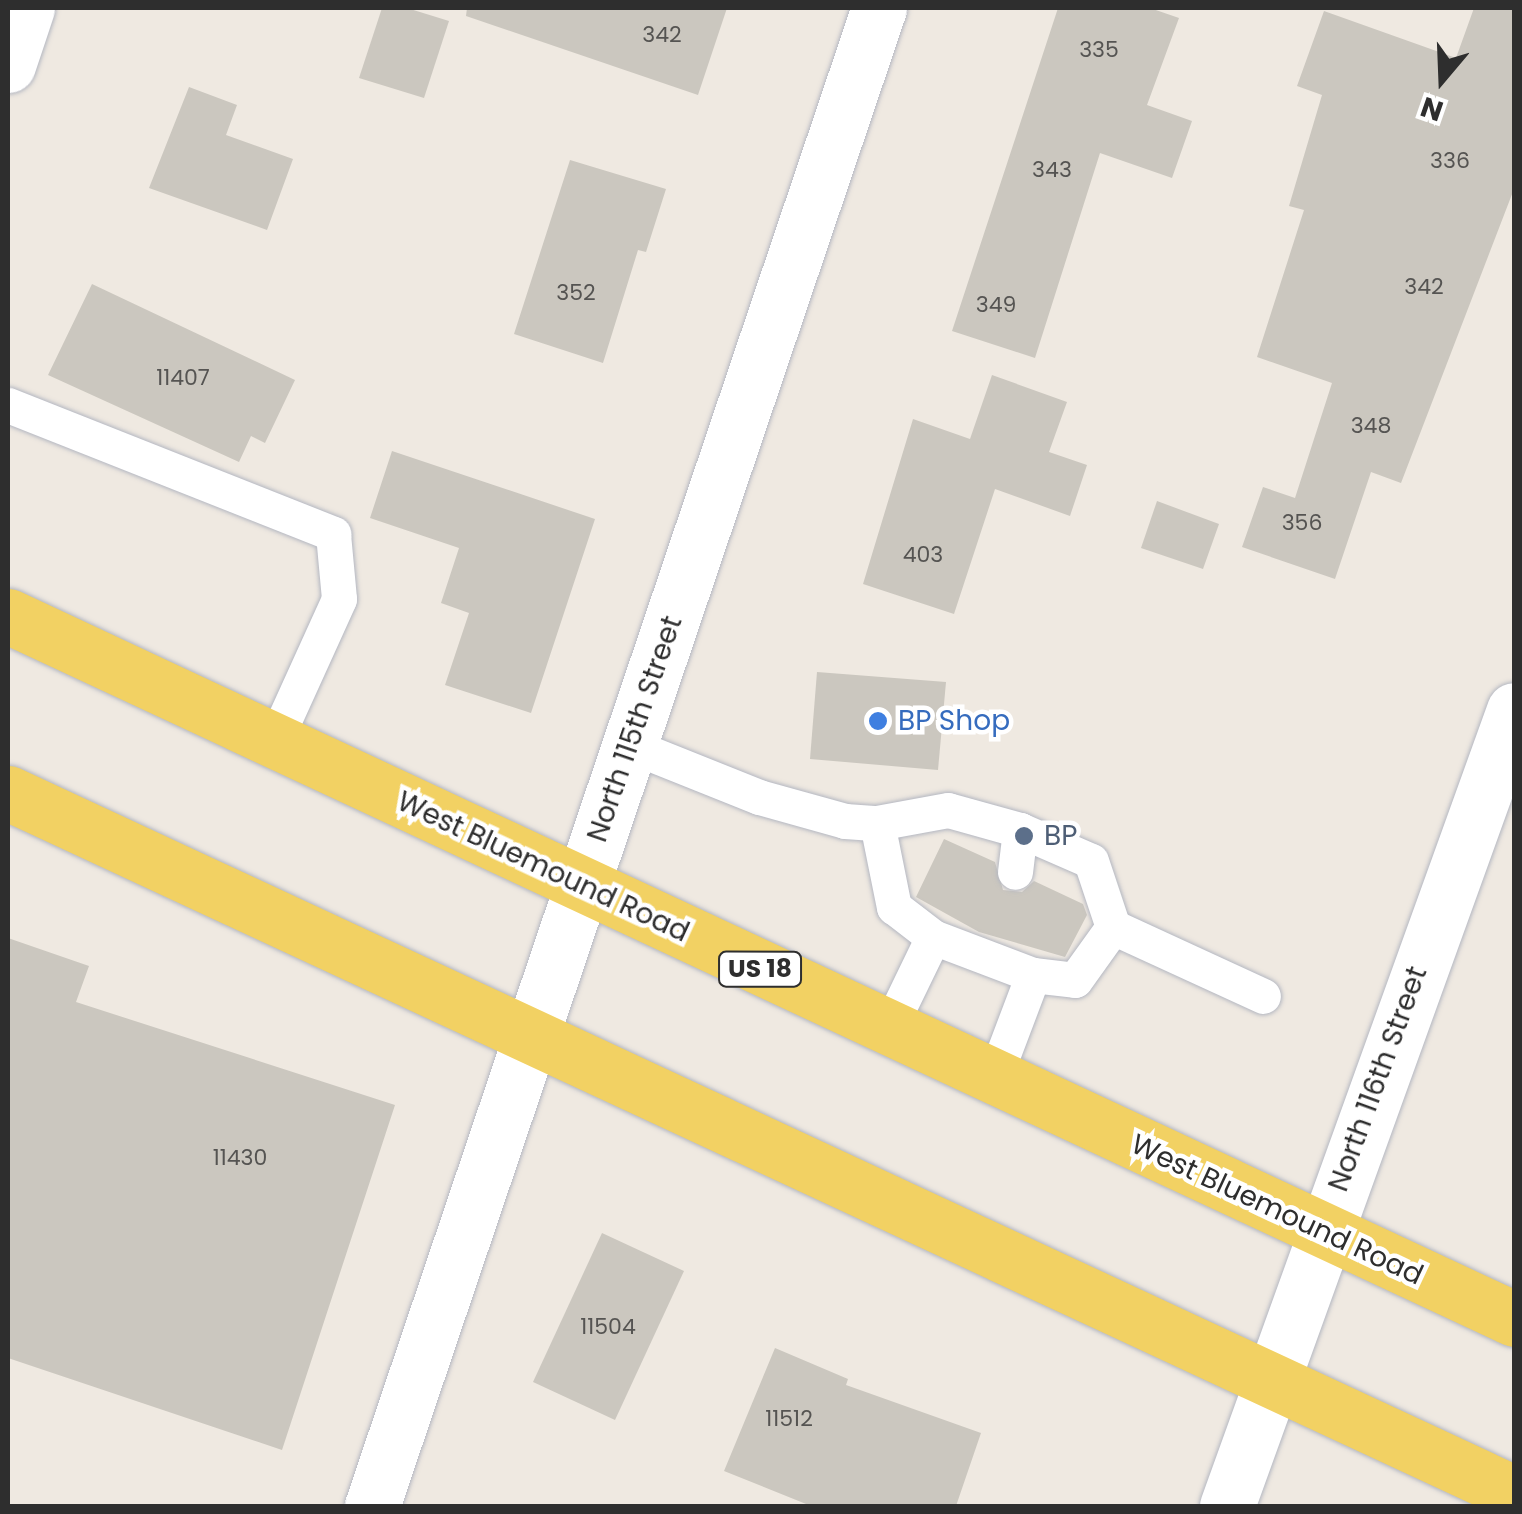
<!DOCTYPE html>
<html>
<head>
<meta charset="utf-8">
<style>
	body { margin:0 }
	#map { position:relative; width:1522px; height:1514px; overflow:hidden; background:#efe9e1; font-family:Poppins,sans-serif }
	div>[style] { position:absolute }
	.building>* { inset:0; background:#cbc7bf }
	.roads { filter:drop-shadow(0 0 2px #b4b7c1) drop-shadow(0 0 2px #b4b7c1) }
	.service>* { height:35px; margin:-17.5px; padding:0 17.5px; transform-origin:17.5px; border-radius:17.5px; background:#fff }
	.minor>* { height:55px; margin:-27.5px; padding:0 27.5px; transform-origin:27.5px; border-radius:27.5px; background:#fff }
	.primary>* { height:55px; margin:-27.5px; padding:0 27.5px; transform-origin:27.5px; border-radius:27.5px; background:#f2d163 }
	.dots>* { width:28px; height:28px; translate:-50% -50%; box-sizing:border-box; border:5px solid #fff; border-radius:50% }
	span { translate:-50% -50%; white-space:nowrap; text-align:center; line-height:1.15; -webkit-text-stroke:9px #fff; paint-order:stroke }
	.number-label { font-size:22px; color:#555452 }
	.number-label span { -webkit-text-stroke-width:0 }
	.shield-label span { padding:2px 8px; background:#fff; border:2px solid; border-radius:8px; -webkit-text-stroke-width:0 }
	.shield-label { font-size:25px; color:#2e2e2e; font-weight:700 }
	.shop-label { font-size:28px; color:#366cbe }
	.left { translate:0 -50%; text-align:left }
	.street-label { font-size:28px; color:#2e2e2e }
	.service-label { font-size:28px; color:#4e5e75 }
	.frame { position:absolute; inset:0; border:10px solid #2e2e2e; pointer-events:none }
	.north { position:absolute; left:1392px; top:30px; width:100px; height:100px; -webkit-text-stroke:8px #fff; paint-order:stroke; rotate:199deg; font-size:28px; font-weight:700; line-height:40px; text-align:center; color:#2e2e2e }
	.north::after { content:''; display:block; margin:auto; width:35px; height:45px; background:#2e2e2e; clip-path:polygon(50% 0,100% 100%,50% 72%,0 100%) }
</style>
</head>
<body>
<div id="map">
	<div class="building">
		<div style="clip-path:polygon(382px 8px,407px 8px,449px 21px,424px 98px,359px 78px)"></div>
		<div style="clip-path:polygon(467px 8px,727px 8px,698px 95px,466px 16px)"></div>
		<div style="clip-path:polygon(1058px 8px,1150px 8px,1179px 18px,1147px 105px,1192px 121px,1172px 178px,1100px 153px,1035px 358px,952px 331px)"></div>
		<div style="clip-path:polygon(1474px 8px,1514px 8px,1514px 189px,1401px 483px,1371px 472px,1335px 579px,1242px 547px,1263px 487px,1295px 498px,1332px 383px,1257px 357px,1304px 210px,1289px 206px,1322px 95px,1297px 86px,1324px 11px,1456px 58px)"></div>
		<div style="clip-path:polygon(189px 87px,237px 105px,226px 135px,293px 159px,267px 230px,149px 188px)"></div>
		<div style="clip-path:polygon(570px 160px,666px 189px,646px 252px,638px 250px,603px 363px,514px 334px)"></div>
		<div style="clip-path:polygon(92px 284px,295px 380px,265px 443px,251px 436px,239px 462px,48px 375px)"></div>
		<div style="clip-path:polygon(992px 375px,1067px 402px,1049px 452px,1087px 465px,1070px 516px,995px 489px,954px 614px,863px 584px,913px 419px,970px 439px)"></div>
		<div style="clip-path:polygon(392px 451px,595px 519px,531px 713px,445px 685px,469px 613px,441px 603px,459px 548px,370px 518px)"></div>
		<div style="clip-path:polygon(1157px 501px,1219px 524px,1203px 569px,1141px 548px)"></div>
		<div style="clip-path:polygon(817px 672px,946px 682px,938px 770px,810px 759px)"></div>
		<div style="clip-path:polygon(944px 839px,995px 862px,1003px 890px,1022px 892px,1034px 881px,1083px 904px,1087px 915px,1065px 957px,979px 932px,916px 897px)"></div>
		<div style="clip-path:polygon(8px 938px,89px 966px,76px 1002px,395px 1105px,282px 1450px,8px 1358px)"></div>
		<div style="clip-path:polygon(602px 1233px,684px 1271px,615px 1420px,533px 1382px)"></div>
		<div style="clip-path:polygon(775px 1348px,848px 1379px,846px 1385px,981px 1433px,956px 1506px,811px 1506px,724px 1471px)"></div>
	</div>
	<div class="roads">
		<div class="service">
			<div style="left:8px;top:405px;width:350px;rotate:21.6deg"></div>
			<div style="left:333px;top:534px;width:65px;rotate:84.7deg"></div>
			<div style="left:339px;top:599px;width:157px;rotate:114.4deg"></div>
			<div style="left:629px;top:745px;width:140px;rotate:21.8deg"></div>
			<div style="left:759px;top:797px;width:89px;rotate:15.6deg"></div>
			<div style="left:845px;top:821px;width:32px;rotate:4deg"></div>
			<div style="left:877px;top:823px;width:72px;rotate:-10.4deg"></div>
			<div style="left:948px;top:810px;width:75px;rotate:15.5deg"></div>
			<div style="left:1020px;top:830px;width:42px;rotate:96.8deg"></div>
			<div style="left:877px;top:823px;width:86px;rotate:78.6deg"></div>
			<div style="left:894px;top:907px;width:49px;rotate:37.6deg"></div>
			<div style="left:933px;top:937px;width:107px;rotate:20.8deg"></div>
			<div style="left:1033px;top:975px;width:42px;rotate:6.8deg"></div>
			<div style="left:1075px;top:980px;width:65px;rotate:-54.4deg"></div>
			<div style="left:1113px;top:927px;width:165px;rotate:24.7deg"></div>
			<div style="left:1020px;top:830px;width:77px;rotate:23.6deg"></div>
			<div style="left:1091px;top:861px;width:70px;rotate:71.6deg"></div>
			<div style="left:888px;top:1030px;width:103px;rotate:-64.2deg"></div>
			<div style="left:994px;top:1078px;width:110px;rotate:-69.3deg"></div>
		</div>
		<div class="minor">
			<div style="left:8px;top:65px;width:60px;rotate:-71.6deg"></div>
			<div style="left:372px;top:1506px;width:1581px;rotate:-71.3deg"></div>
			<div style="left:1227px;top:1506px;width:846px;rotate:-70.17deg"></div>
		</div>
		<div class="primary">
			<div style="left:8px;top:616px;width:1662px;rotate:25.02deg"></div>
			<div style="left:8px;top:793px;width:1661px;rotate:24.93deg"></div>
		</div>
	</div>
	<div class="dots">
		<div style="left:878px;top:721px;background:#3f7fe0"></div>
		<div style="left:1024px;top:836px;background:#5c6f8a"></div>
	</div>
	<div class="number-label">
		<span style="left:662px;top:35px">342</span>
		<span style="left:1099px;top:50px">335</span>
		<span style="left:1450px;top:161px">336</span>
		<span style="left:1052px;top:170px">343</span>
		<span style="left:1424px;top:287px">342</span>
		<span style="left:576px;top:293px">352</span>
		<span style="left:996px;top:305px">349</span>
		<span style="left:183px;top:378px">11407</span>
		<span style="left:1371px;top:426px">348</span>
		<span style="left:1302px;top:523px">356</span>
		<span style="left:923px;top:555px">403</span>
		<span style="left:240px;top:1158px">11430</span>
		<span style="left:608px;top:1327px">11504</span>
		<span style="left:789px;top:1419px">11512</span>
	</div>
	<div class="shield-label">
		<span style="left:760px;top:969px">US 18</span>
	</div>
	<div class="shop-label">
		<span class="left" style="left:898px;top:721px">BP Shop</span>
	</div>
	<div class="street-label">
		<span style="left:635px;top:729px;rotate:-71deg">North 115th Street</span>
		<span style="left:543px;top:867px;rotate:25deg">West Bluemound Road</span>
		<span style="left:1378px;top:1079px;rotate:-70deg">North 116th Street</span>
		<span style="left:1277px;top:1210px;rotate:25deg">West Bluemound Road</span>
	</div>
	<div class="service-label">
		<span class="left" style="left:1044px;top:836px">BP</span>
	</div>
	<div class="frame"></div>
	<div class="north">N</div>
</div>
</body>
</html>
